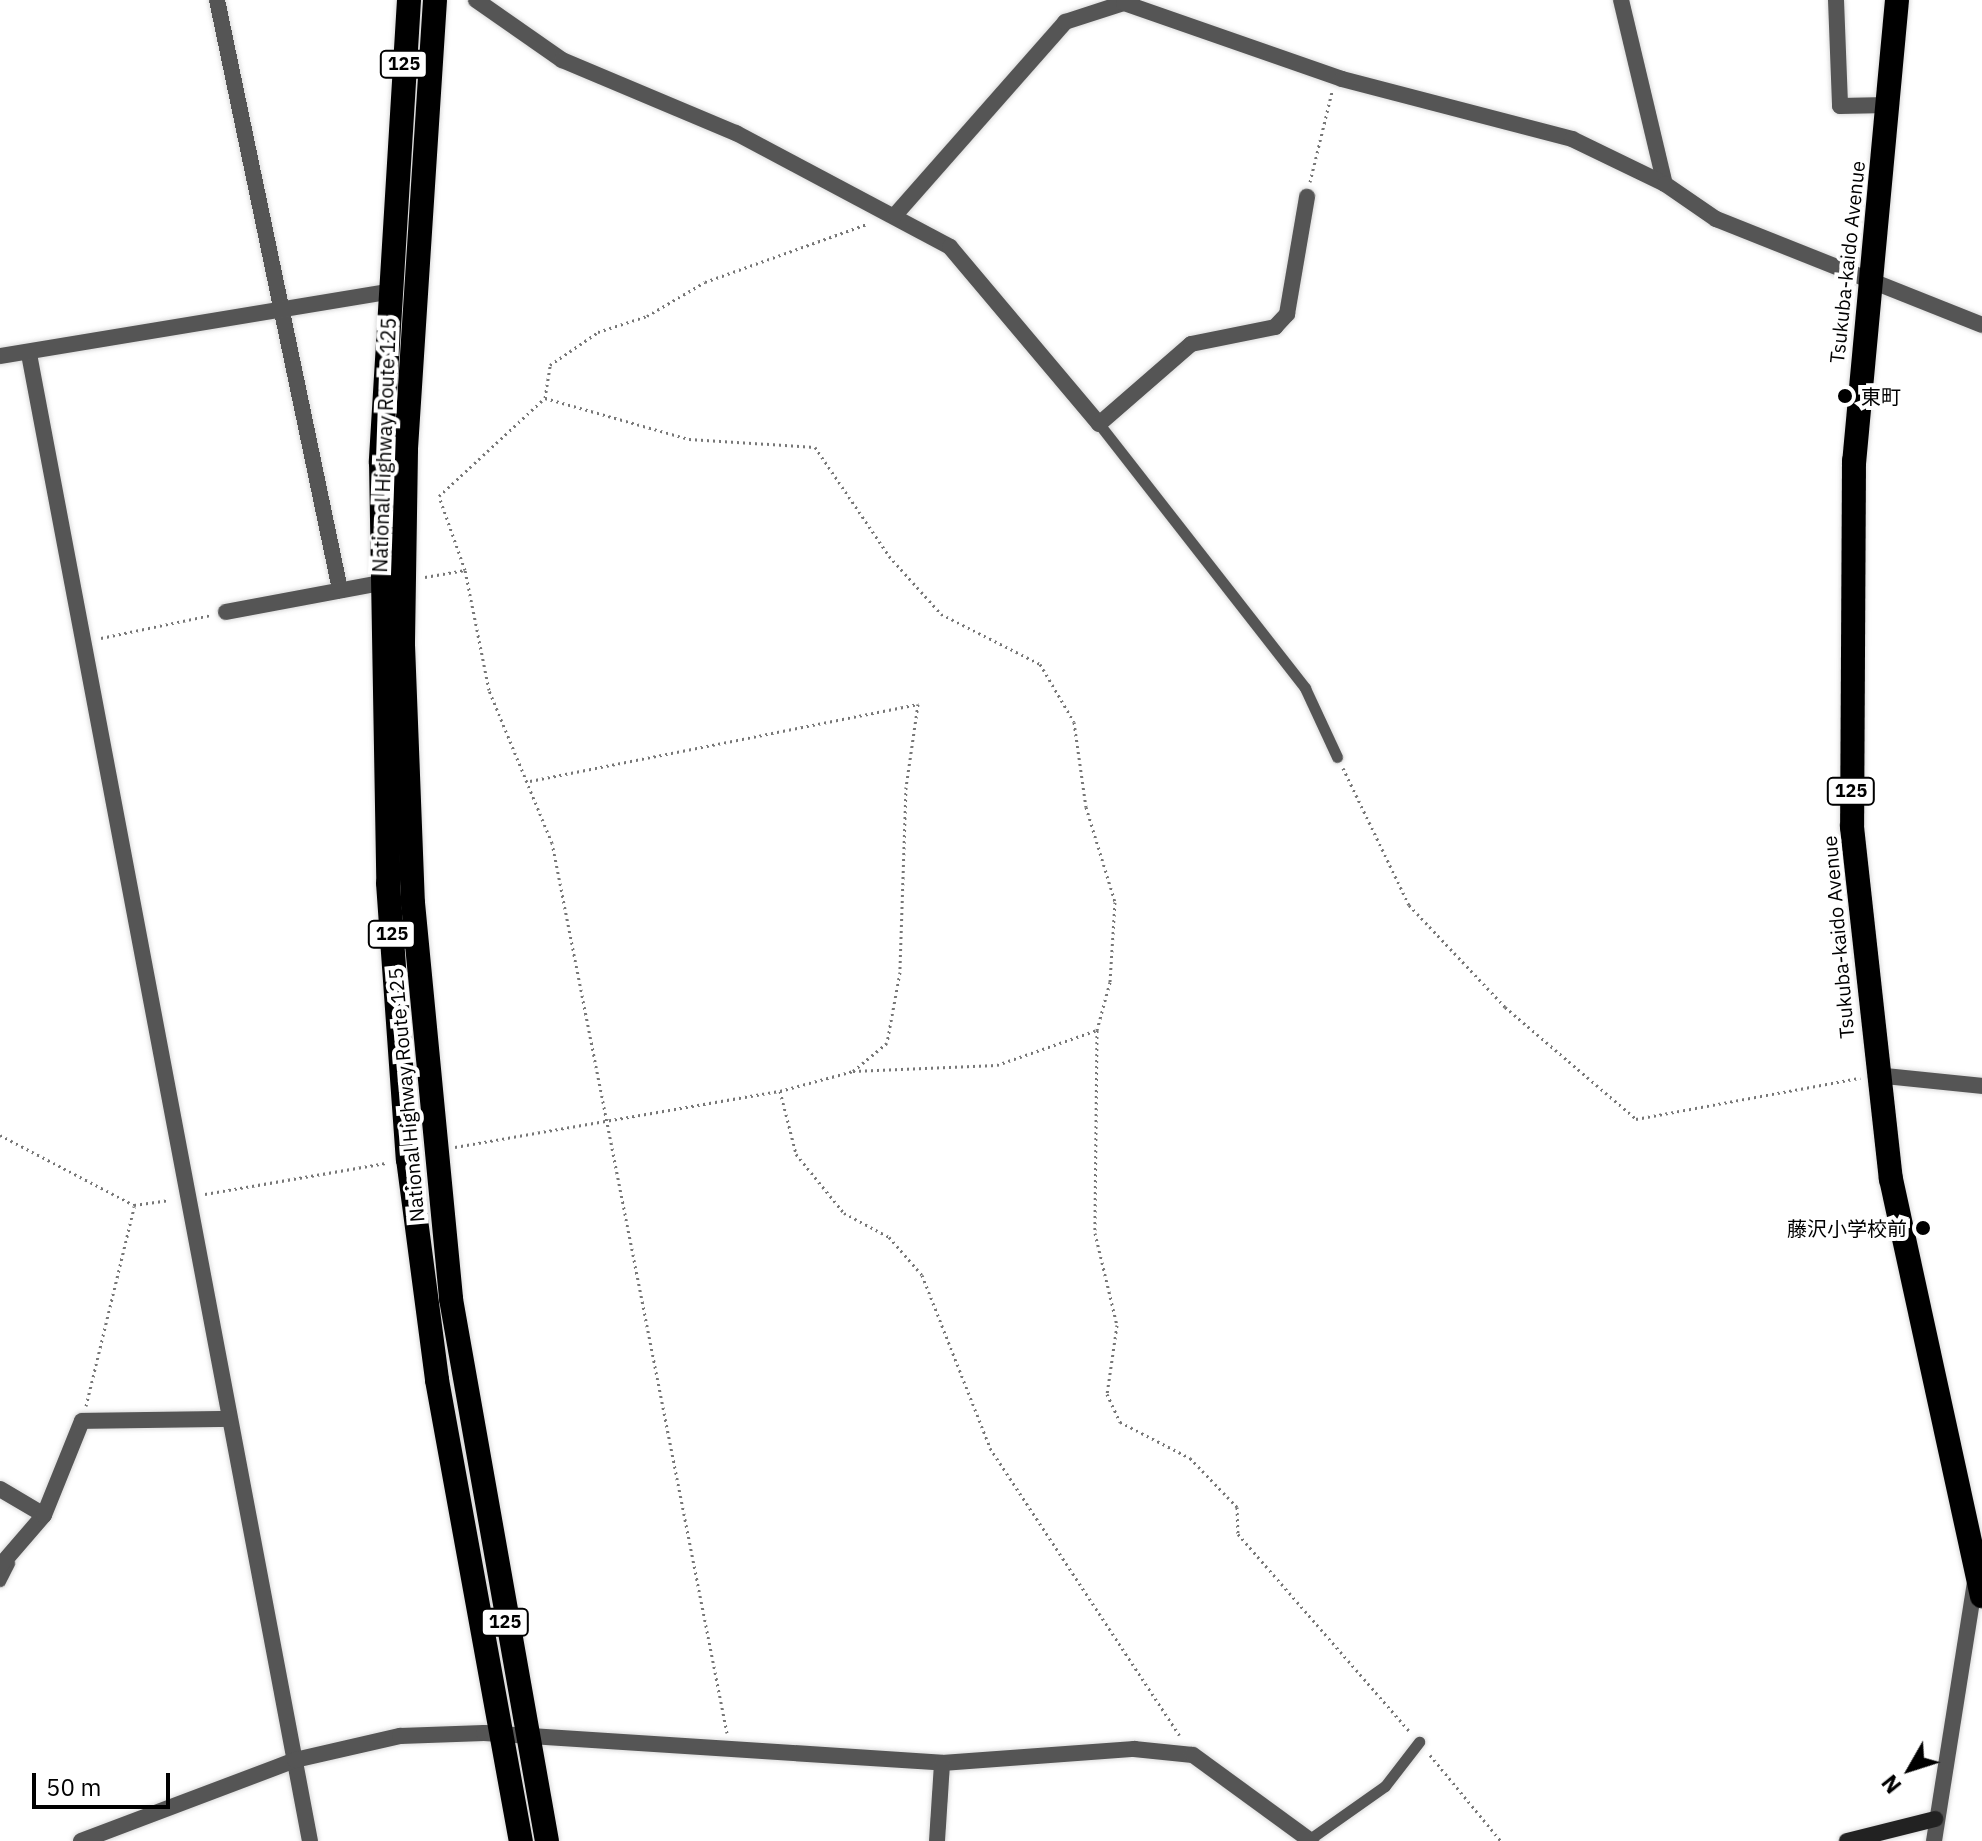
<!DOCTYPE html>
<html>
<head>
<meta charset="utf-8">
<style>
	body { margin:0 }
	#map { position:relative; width:1982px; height:1841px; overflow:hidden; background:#fff; font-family:"IBM Plex Sans","Noto Sans JP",sans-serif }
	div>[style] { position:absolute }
	.path>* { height:3px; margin-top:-1.5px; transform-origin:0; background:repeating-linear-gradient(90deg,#777 0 2px,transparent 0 6px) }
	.roads { filter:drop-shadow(0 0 2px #dbdbdb) drop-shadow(0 0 2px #dbdbdb) }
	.lane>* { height:11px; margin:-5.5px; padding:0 5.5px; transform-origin:5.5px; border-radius:5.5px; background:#555 }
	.street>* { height:16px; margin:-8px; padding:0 8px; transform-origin:8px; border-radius:8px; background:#555 }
	.secondary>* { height:16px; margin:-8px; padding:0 8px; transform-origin:8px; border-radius:8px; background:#222 }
	.highway>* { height:24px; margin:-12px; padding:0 12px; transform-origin:12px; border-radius:12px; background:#000 }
	.dots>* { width:22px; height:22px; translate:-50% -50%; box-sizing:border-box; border:4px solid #fff; border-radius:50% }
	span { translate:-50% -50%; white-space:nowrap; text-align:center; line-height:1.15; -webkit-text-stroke:8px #fff; paint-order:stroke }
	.shield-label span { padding:2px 6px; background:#fff; border:2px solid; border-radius:6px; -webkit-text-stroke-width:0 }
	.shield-label { font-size:18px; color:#000; font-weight:700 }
	.street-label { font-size:20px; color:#000 }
	.poi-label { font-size:20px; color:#000 }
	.left { translate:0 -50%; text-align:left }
	.right { translate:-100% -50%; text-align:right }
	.north { position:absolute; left:1870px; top:1729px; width:80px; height:80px; -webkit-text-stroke:6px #fff; paint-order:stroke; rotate:231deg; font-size:22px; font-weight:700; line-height:32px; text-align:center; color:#000 }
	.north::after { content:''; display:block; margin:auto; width:28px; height:36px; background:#000; clip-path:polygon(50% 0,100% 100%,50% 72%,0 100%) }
	.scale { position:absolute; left:32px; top:1773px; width:138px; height:36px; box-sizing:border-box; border:4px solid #000; border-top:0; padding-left:10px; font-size:24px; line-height:28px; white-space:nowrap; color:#000; -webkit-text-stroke:6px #fff; paint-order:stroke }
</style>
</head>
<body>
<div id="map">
	<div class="path">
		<div style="left:1310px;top:182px;width:93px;rotate:-76.3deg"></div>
		<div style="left:545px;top:398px;width:150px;rotate:15.9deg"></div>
		<div style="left:689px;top:439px;width:126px;rotate:3.6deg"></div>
		<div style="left:815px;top:447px;width:132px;rotate:55.8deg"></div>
		<div style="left:889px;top:556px;width:78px;rotate:48.1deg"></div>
		<div style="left:941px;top:614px;width:111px;rotate:26.8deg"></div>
		<div style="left:1040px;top:664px;width:67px;rotate:59.6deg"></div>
		<div style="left:1074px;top:722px;width:86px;rotate:82deg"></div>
		<div style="left:1086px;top:807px;width:99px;rotate:73deg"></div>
		<div style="left:1115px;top:902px;width:80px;rotate:93.6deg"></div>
		<div style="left:1110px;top:982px;width:50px;rotate:105.2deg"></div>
		<div style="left:1097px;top:1030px;width:203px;rotate:90.6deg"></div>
		<div style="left:1095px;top:1233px;width:95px;rotate:76.6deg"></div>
		<div style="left:1117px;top:1325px;width:70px;rotate:98.2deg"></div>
		<div style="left:1107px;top:1394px;width:31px;rotate:65deg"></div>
		<div style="left:1120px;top:1422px;width:79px;rotate:27.2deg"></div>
		<div style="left:1190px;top:1458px;width:68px;rotate:46.2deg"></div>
		<div style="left:1237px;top:1507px;width:27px;rotate:88deg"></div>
		<div style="left:1238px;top:1534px;width:261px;rotate:49deg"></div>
		<div style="left:425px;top:577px;width:41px;rotate:-9.9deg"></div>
		<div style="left:101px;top:638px;width:112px;rotate:-11.8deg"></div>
		<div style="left:1343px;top:768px;width:152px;rotate:64.3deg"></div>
		<div style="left:1409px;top:905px;width:140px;rotate:46.7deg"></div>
		<div style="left:1505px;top:1007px;width:172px;rotate:40.5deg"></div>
		<div style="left:1636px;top:1119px;width:228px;rotate:-10.4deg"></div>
		<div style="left:530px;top:781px;width:396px;rotate:-11.2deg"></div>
		<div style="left:918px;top:704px;width:84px;rotate:98.2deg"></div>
		<div style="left:906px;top:787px;width:185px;rotate:91.9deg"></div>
		<div style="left:900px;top:972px;width:72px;rotate:100.4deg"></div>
		<div style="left:887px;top:1043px;width:44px;rotate:140.5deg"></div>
		<div style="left:780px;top:1091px;width:65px;rotate:75.7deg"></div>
		<div style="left:796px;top:1154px;width:76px;rotate:50.9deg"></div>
		<div style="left:844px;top:1213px;width:51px;rotate:28.1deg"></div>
		<div style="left:889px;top:1237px;width:50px;rotate:49deg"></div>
		<div style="left:922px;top:1275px;width:186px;rotate:68.5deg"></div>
		<div style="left:990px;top:1448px;width:344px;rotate:56.6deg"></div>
		<div style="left:0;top:1135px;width:151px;rotate:27.6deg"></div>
		<div style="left:134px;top:1205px;width:36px;rotate:-8deg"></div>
		<div style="left:455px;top:1147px;width:330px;rotate:-9.8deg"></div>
		<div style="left:780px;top:1091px;width:76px;rotate:-15.3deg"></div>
		<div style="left:853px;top:1071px;width:144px;rotate:-2.4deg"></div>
		<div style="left:997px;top:1065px;width:106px;rotate:-19.3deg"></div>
		<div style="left:205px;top:1194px;width:185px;rotate:-9.7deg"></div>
		<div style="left:86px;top:1406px;width:205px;rotate:-76.4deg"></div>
		<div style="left:727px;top:1733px;width:907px;rotate:-101.12deg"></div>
		<div style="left:552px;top:843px;width:165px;rotate:-112.4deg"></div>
		<div style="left:489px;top:690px;width:122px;rotate:-101.3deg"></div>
		<div style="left:465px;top:570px;width:78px;rotate:-109.4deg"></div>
		<div style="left:439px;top:496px;width:144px;rotate:-42.8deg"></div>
		<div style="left:545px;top:398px;width:33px;rotate:-81deg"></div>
		<div style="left:550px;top:365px;width:58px;rotate:-34.5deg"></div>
		<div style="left:598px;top:332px;width:52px;rotate:-18.1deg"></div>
		<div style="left:647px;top:316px;width:67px;rotate:-30.4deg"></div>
		<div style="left:705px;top:282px;width:172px;rotate:-19.7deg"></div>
		<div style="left:1430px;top:1755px;width:112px;rotate:50.5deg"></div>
	</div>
	<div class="roads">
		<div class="lane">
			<div style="left:1099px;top:424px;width:335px;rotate:52deg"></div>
			<div style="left:1305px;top:688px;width:76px;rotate:65.1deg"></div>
			<div style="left:0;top:1581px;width:20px;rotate:-63deg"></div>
			<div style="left:1307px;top:1841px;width:95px;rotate:-35.2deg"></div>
			<div style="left:1385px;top:1786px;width:56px;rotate:-52.3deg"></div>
		</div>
		<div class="street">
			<div style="left:217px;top:0;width:603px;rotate:78.22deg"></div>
			<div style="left:476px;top:0;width:105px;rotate:34.9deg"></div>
			<div style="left:562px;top:60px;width:189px;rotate:22.8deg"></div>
			<div style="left:736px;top:133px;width:242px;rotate:28deg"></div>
			<div style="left:950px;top:247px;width:231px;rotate:49.9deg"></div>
			<div style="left:1099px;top:424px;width:122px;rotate:-41deg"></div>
			<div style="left:1191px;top:344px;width:86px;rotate:-11.4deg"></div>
			<div style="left:1275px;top:327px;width:18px;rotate:-47deg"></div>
			<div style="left:1287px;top:314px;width:119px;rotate:-80.3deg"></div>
			<div style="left:1621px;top:0;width:189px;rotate:76.6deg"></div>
			<div style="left:1836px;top:0;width:106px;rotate:87.8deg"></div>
			<div style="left:1840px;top:106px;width:48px;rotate:-1.2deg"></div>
			<div style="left:896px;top:214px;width:256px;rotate:-48.6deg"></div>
			<div style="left:1065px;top:22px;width:62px;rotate:-17.9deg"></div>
			<div style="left:1124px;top:3px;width:231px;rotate:19.2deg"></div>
			<div style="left:1342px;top:79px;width:238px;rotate:14.6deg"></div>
			<div style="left:1572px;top:139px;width:103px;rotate:25.8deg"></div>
			<div style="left:1665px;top:184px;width:62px;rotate:34.5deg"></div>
			<div style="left:1716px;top:219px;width:286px;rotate:21.7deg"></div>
			<div style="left:29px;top:354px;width:1513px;rotate:79.3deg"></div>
			<div style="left:0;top:356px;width:391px;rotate:-9.4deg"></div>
			<div style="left:226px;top:612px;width:158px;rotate:-10.6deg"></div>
			<div style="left:1876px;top:1075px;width:107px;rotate:5.9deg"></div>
			<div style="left:0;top:1489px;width:51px;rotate:30.6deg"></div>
			<div style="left:0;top:1566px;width:67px;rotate:-49.2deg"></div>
			<div style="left:44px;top:1515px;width:101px;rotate:-68deg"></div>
			<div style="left:82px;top:1421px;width:147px;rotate:-0.8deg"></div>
			<div style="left:81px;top:1841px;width:229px;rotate:-20.7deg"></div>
			<div style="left:295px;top:1760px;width:108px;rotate:-12.9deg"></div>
			<div style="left:400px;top:1736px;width:84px;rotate:-2deg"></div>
			<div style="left:484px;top:1733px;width:459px;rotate:3.7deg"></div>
			<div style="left:942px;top:1763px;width:193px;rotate:-4.2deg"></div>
			<div style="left:1134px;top:1749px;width:59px;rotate:5.8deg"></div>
			<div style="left:1193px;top:1755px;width:146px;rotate:36.1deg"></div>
			<div style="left:937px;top:1841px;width:78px;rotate:-86.3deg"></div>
			<div style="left:1934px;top:1841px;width:262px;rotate:-81deg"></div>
		</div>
		<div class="secondary">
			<div style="left:1847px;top:1841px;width:91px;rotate:-14deg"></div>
		</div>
		<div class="highway">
			<div style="left:409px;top:0;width:463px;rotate:93.5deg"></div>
			<div style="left:381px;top:462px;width:421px;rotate:89deg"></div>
			<div style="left:388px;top:883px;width:277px;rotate:85.9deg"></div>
			<div style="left:408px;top:1159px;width:223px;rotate:82.5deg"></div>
			<div style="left:437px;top:1380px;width:469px;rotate:79.7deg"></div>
			<div style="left:435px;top:0;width:451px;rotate:93.7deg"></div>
			<div style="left:406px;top:450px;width:195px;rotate:90.9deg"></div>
			<div style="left:403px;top:645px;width:258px;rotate:87.8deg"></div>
			<div style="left:413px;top:903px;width:398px;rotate:84.5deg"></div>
			<div style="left:451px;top:1299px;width:550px;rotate:79.96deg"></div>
			<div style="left:1897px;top:0;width:463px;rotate:95.3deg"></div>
			<div style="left:1854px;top:461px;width:366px;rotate:90.3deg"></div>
			<div style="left:1852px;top:827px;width:354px;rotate:83.7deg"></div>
			<div style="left:1891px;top:1179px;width:427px;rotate:77.7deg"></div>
		</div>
	</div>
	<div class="dots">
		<div style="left:1845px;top:396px;background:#000"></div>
		<div style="left:1923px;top:1228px;background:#000"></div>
	</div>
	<div class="shield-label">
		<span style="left:404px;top:64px">125</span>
		<span style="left:1851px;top:791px">125</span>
		<span style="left:392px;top:934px">125</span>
		<span style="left:505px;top:1622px">125</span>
	</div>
	<div class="street-label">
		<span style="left:1847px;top:262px;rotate:-84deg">Tsukuba-kaido Avenue</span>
		<span style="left:384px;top:445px;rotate:-88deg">National Highway Route 125</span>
		<span style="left:1838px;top:937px;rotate:-95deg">Tsukuba-kaido Avenue</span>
		<span style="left:406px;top:1095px;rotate:-95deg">National Highway Route 125</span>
	</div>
	<div class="poi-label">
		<span class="left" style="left:1861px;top:396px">東町</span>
		<span class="right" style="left:1907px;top:1228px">藤沢小学校前</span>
	</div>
	<div class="north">N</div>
	<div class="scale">50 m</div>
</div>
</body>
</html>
